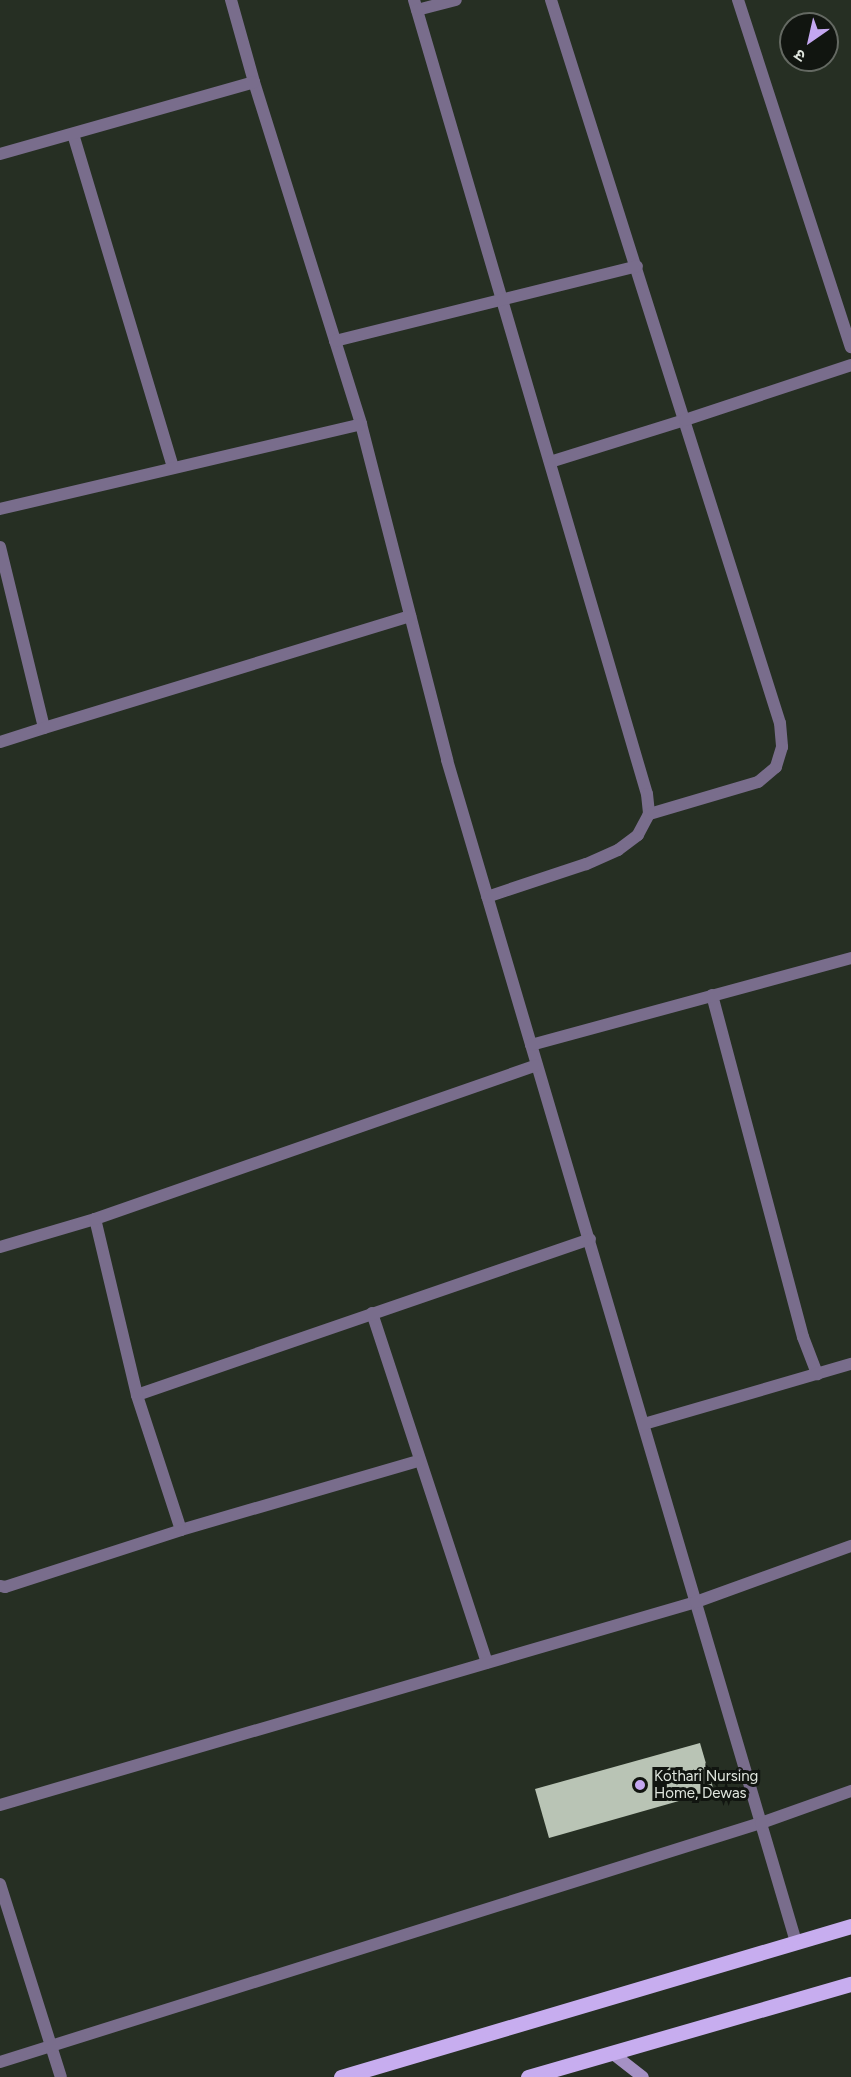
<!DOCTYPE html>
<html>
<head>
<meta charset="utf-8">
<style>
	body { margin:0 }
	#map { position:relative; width:851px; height:2077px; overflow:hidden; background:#262f23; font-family:Figtree,"Noto Sans Devanagari",sans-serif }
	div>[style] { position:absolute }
	.building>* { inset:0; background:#b9c4b5 }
	.street>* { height:12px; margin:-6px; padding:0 6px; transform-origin:6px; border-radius:6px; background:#796d8c }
	.secondary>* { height:12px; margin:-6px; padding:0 6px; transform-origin:6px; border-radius:6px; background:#a591c4 }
	.primary>* { height:15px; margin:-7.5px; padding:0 7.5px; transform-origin:7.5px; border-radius:7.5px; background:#c7adef }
	.dots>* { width:16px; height:16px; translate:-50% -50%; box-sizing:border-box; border:3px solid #111510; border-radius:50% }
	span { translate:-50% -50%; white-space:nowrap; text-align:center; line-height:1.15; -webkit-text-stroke:6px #111510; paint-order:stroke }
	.poi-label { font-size:15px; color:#e0e6de }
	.left { translate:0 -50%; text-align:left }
	.north { position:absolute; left:779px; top:12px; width:60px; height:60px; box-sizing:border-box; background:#111510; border:2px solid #646962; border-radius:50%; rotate:214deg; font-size:16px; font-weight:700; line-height:24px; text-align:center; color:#e0e6de }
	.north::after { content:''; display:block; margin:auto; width:21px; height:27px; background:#c4a7f1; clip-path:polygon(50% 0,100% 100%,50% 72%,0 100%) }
</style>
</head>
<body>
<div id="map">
	<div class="building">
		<div style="clip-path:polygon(700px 1743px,714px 1791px,549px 1838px,535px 1789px)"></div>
	</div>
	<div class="street">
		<div style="left:231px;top:0;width:85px;rotate:74.3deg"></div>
		<div style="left:254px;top:82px;width:358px;rotate:72.6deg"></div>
		<div style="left:361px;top:424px;width:347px;rotate:75.6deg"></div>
		<div style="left:447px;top:760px;width:1232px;rotate:73.55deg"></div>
		<div style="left:414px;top:0;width:827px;rotate:73.65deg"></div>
		<div style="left:647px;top:794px;width:20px;rotate:84deg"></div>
		<div style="left:649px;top:814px;width:24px;rotate:118deg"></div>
		<div style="left:638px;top:835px;width:25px;rotate:143deg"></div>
		<div style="left:618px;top:850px;width:35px;rotate:156deg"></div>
		<div style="left:586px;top:864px;width:104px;rotate:161.6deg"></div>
		<div style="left:551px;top:0;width:758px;rotate:72.43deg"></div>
		<div style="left:780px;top:723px;width:24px;rotate:85deg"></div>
		<div style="left:782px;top:747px;width:21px;rotate:107deg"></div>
		<div style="left:776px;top:767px;width:23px;rotate:140deg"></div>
		<div style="left:758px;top:782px;width:114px;rotate:163.6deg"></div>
		<div style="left:738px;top:0;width:365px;rotate:72deg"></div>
		<div style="left:417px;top:10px;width:40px;rotate:-14.4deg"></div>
		<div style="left:73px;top:134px;width:348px;rotate:73.3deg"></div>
		<div style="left:0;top:154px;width:264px;rotate:-15.8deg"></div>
		<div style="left:335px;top:341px;width:311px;rotate:-13.9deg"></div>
		<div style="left:550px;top:462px;width:141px;rotate:-17.3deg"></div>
		<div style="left:685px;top:420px;width:175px;rotate:-18.3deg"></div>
		<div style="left:0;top:509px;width:371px;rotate:-13.2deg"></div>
		<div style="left:0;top:547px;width:186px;rotate:76.3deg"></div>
		<div style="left:44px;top:728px;width:46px;rotate:162.3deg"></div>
		<div style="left:44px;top:728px;width:383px;rotate:-17deg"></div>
		<div style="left:712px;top:995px;width:354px;rotate:75.1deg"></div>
		<div style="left:803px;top:1337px;width:40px;rotate:69deg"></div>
		<div style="left:531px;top:1045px;width:332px;rotate:-15.2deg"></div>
		<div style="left:0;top:1247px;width:99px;rotate:-16.4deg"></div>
		<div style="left:372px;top:1313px;width:368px;rotate:71.8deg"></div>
		<div style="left:137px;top:1395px;width:479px;rotate:-19deg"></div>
		<div style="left:644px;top:1424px;width:216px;rotate:-16.2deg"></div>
		<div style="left:418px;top:1461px;width:247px;rotate:163.8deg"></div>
		<div style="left:181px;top:1530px;width:142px;rotate:-108.1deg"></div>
		<div style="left:137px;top:1395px;width:181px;rotate:-103.4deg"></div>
		<div style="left:95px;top:1219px;width:467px;rotate:-19.2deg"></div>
		<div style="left:0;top:1586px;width:5px;rotate:11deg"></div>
		<div style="left:5px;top:1587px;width:185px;rotate:-17.9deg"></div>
		<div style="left:0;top:1805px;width:725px;rotate:-16.26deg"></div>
		<div style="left:696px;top:1602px;width:165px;rotate:-19.9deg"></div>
		<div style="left:0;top:1884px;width:202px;rotate:72.5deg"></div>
		<div style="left:0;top:2062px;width:798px;rotate:-17.44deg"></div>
		<div style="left:761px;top:1823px;width:96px;rotate:-19.6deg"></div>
	</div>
	<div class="secondary">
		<div style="left:612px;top:2053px;width:39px;rotate:38deg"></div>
	</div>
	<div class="primary">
		<div style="left:341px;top:2077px;width:532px;rotate:-16.49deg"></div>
		<div style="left:528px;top:2077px;width:336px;rotate:-16.1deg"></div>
	</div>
	<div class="dots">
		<div style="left:640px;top:1785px;background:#c4a7f1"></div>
	</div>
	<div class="poi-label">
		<span class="left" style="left:654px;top:1785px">Kothari Nursing<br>Home, Dewas</span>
	</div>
	<div class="north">उ</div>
</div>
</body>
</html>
